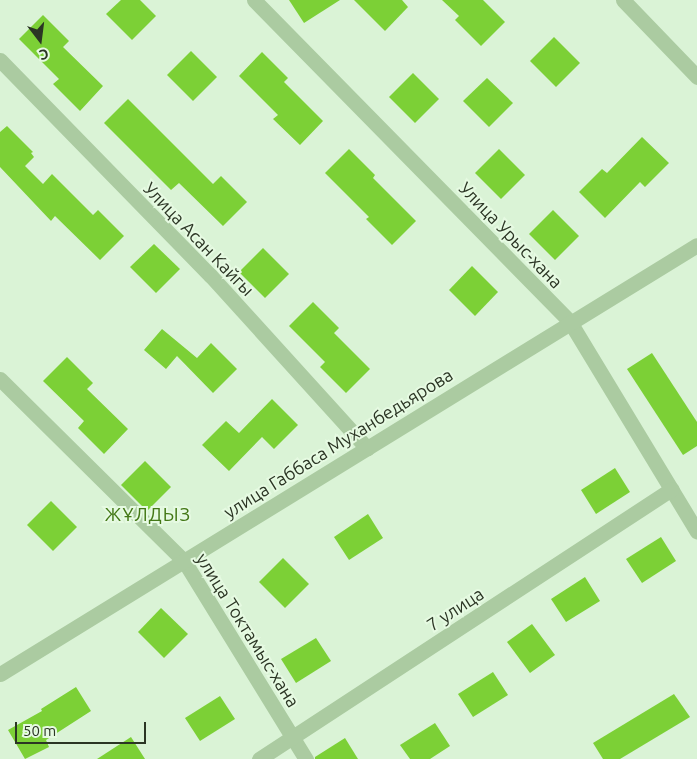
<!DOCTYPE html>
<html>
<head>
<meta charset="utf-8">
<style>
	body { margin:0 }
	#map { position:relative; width:697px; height:759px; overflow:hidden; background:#daf3d6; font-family:Ubuntu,sans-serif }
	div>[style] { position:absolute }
	.building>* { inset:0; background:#7cd036 }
	.minor>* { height:15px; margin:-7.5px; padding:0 7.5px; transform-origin:7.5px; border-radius:7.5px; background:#abcba1 }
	span { translate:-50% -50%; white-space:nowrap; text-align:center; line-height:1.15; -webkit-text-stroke:4px #e6fae2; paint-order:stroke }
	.street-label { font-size:18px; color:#2b3524 }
	.neighbourhood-label { font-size:19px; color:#437816; letter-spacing:1px }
	.north { position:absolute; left:15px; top:15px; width:50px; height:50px; -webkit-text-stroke:4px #e6fae2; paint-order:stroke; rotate:165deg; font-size:14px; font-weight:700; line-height:20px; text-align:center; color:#2b3524 }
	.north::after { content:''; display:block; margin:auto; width:18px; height:22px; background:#2b3524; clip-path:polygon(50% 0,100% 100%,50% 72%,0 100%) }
	.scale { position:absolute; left:15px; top:722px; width:131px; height:22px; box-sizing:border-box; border:2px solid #2b3524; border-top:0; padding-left:6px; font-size:15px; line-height:18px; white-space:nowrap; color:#2b3524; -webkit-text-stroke:4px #e6fae2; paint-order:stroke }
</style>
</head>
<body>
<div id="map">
	<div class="building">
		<div style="clip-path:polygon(121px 0,140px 0,156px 16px,132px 40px,106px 14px)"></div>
		<div style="clip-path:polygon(289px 0,340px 0,304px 23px)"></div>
		<div style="clip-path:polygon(354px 0,402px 0,408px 7px,385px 31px)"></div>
		<div style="clip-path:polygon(442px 0,483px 0,505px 22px,481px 46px,455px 20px,459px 16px)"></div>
		<div style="clip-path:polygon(43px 15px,69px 41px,63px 47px,103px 86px,80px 111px,53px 84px,59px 79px,19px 39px)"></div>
		<div style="clip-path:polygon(554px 37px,580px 63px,556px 87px,530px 61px)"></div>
		<div style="clip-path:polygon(191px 51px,217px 77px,193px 101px,167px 75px)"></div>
		<div style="clip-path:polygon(262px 52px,288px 78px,284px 82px,323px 121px,300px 145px,273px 119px,278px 115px,239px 76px)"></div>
		<div style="clip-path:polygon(413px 73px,439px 99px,415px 123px,389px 97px)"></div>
		<div style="clip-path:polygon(487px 78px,513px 103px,489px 127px,463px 101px)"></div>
		<div style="clip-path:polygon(128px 99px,213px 184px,221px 176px,247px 202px,223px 226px,179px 183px,171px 190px,104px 123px)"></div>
		<div style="clip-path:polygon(7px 126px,33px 152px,31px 153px,34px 157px,25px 166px,43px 184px,52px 174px,93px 215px,98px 210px,124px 236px,100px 260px,55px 216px,51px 221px,0 167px,0 132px)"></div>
		<div style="clip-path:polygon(642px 137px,669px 163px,645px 187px,640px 182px,605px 218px,579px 192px,602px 169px,607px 173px)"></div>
		<div style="clip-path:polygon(349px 149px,375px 175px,373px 178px,416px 221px,392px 245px,366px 219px,369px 217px,325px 173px)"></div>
		<div style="clip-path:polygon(499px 149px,525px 175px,501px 199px,475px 173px)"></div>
		<div style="clip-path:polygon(553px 210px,579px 236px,555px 260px,529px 234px)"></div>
		<div style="clip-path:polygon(154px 244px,180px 269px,156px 293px,130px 267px)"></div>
		<div style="clip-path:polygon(263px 248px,289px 274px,265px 298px,239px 272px)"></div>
		<div style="clip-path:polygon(472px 266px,498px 292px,475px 316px,449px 290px)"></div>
		<div style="clip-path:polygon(313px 302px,339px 328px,334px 333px,370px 369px,346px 393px,320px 367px,325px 362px,289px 326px)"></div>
		<div style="clip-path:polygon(162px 329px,197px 358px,211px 343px,237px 369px,213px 393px,177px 356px,166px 369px,144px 350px)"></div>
		<div style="clip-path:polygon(652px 353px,697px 422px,697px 446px,683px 455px,627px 369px)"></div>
		<div style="clip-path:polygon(67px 357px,93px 383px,87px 389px,128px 429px,104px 454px,78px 428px,84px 421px,43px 381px)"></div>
		<div style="clip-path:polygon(272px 399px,298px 425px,274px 449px,262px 437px,229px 471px,202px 445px,226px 421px,239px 433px)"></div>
		<div style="clip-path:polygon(145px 461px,171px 487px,147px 511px,121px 485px)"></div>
		<div style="clip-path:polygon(615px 468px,630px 492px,596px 514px,581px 490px)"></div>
		<div style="clip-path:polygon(51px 501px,77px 527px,53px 551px,27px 525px)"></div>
		<div style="clip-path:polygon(368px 514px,383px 538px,349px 560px,334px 537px)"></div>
		<div style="clip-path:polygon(661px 537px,676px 561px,642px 583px,626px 559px)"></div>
		<div style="clip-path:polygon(283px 558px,309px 584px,285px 608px,259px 582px)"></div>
		<div style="clip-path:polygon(585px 577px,600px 601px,566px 622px,551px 599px)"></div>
		<div style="clip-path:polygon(161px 608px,188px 634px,164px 658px,138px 632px)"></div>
		<div style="clip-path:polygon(532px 624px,555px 655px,530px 673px,507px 642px)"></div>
		<div style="clip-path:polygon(316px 638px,331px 661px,296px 683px,281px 659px)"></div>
		<div style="clip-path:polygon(493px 672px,508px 695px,473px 717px,458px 694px)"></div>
		<div style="clip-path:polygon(76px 687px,91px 711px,46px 740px,49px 747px,25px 759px,8px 730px,42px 711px,41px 709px)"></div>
		<div style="clip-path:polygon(674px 694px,690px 717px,620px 759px,603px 759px,593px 743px)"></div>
		<div style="clip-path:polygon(220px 696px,235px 719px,200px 741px,185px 718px)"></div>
		<div style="clip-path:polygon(435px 723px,450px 746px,430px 759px,410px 759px,400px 745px)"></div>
		<div style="clip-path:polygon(131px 737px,145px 759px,97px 759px)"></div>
		<div style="clip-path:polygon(345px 738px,358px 759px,315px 759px,315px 757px)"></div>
	</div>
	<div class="minor">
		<div style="left:254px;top:0;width:451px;rotate:45.5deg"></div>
		<div style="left:570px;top:322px;width:245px;rotate:58.8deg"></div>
		<div style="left:623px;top:0;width:107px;rotate:46.1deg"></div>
		<div style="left:0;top:60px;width:301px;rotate:45.7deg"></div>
		<div style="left:210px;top:275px;width:234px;rotate:47.8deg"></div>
		<div style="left:0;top:379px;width:259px;rotate:44.7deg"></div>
		<div style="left:184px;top:561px;width:233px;rotate:58.4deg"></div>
		<div style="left:0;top:674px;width:818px;rotate:-31.61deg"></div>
		<div style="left:259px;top:759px;width:493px;rotate:-33.2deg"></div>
	</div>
	<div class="street-label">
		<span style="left:511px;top:235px;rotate:46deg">Улица Урыс-хана</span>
		<span style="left:199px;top:239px;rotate:46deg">Улица Асан Кайгы</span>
		<span style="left:338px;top:443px;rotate:-32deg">улица Габбаса Муханбедьярова</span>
		<span style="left:455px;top:609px;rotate:-33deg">7 улица</span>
		<span style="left:248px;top:630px;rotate:58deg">улица Токтамыс-хана</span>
	</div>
	<div class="neighbourhood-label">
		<span style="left:148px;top:515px">ЖҰЛДЫЗ</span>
	</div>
	<div class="north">С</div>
	<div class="scale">50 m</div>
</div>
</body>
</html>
